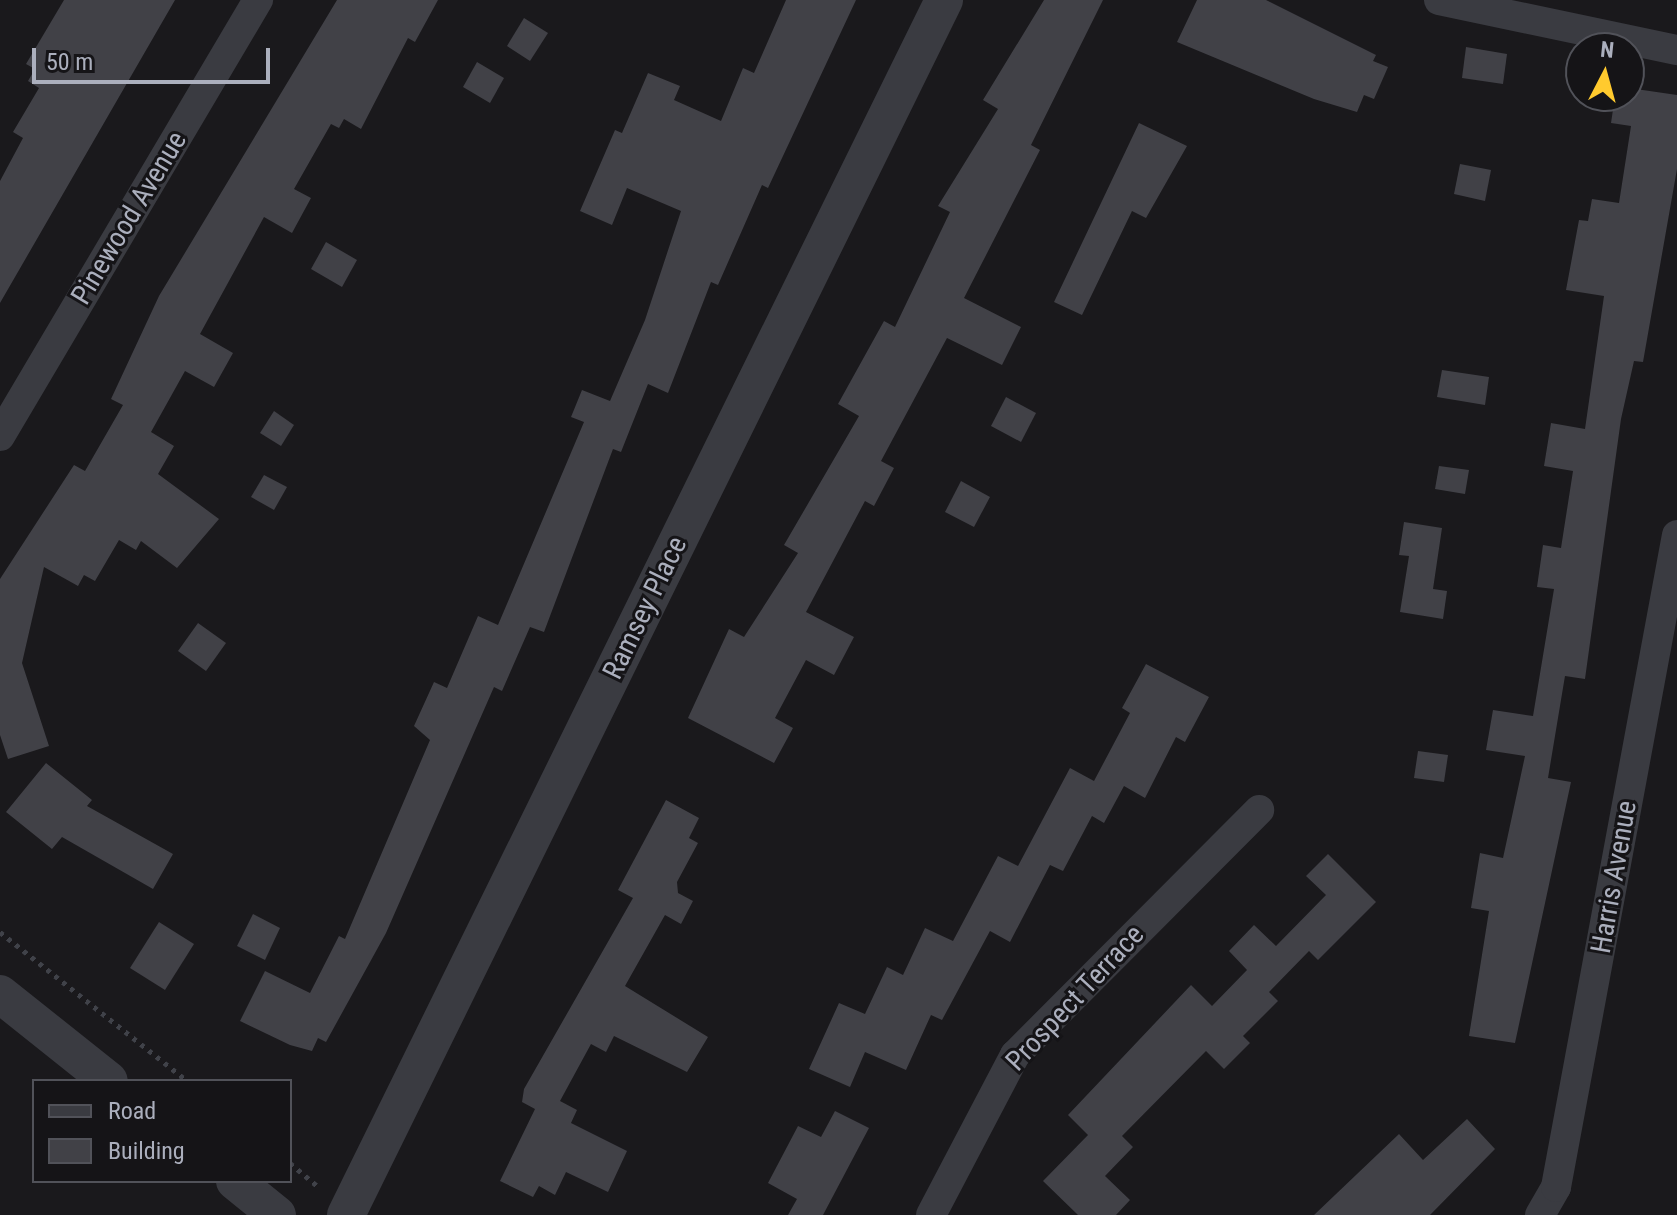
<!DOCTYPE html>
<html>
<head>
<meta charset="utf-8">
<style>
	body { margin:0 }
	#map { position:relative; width:1677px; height:1215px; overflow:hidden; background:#1a191c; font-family:"Roboto Condensed",sans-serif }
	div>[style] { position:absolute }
	.building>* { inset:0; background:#414147 }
	.path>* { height:5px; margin-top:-2.5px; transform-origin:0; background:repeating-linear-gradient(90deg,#404249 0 4px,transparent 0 10px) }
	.minor>* { height:30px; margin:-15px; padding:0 15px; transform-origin:15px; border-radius:15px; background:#3a3b41 }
	.tertiary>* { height:38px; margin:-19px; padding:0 19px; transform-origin:19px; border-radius:19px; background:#3a3b41 }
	span { translate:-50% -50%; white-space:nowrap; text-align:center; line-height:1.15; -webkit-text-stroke:6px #151417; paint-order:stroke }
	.street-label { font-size:28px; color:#abafbd }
	.legend { position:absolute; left:32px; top:1079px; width:260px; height:104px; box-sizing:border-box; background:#151417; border:2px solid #515259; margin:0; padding:10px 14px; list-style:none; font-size:24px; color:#abafbd }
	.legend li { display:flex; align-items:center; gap:16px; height:40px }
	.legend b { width:40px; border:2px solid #515259 }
	.north { position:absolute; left:1565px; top:32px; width:80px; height:80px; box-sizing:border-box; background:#151417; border:2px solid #515259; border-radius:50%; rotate:6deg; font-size:22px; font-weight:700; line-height:32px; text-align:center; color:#abafbd }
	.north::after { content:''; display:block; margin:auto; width:28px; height:36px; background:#ffca2e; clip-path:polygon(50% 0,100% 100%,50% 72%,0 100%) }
	.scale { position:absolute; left:32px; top:48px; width:238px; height:36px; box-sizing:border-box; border:4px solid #abafbd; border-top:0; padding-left:10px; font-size:24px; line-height:28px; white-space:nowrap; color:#abafbd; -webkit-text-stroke:6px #151417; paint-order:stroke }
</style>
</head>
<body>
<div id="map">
	<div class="building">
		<div style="clip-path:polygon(64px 0,175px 0,0 303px,0 181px,23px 138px,13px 132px,39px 88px,28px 81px,35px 69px,26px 64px)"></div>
		<div style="clip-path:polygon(337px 0,438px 0,415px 42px,408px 38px,361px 129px,344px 119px,339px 128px,331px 124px,294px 189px,311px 198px,292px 233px,264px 217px,200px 334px,233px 353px,214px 387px,185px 371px,151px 432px,174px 446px,158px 474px,219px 519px,177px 568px,141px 541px,136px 550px,119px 540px,95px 581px,84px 575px,78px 586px,44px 567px,22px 663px,49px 746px,8px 759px,0 735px,0 579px,74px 465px,85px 471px,123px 405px,111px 399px,159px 296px)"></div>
		<div style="clip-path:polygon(786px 0,856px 0,768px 188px,762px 185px,718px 285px,711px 282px,668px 393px,648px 384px,621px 452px,613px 449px,544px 632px,530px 627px,502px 691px,494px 687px,386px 933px,326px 1042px,318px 1038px,312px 1051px,290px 1045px,240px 1021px,265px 971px,310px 993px,339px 936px,345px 939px,430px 740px,414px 726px,434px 682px,447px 688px,478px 616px,498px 625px,584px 422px,571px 417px,582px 390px,610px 401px,645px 320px,681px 211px,627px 188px,612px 225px,580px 211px,615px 130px,622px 133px,648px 73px,680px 86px,674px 100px,721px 121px,743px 68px,754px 73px)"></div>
		<div style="clip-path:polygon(1044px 0,1103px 0,1031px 145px,1040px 150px,964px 298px,1021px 327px,1002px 365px,947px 338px,881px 461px,894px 468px,874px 506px,865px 501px,806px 612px,854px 637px,834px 675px,806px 660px,775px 718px,793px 728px,774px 763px,688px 718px,729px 629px,744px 637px,798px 553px,784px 545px,859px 416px,838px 404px,884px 321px,895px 327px,950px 212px,938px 206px,998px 109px,983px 100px)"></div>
		<div style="clip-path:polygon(1197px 0,1266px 0,1376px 55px,1373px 61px,1388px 67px,1374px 99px,1364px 95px,1357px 112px,1314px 99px,1177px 42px)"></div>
		<div style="clip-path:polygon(524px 18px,548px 33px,530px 61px,507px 46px)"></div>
		<div style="clip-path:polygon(1466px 47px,1507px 54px,1503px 84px,1462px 78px)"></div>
		<div style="clip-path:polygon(477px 62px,504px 78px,490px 103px,463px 87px)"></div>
		<div style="clip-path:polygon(1629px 88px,1677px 95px,1677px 169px,1643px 362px,1634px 361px,1621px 419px,1585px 679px,1565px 676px,1548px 778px,1571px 782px,1515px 1043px,1469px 1036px,1489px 911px,1471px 908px,1480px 853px,1503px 858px,1525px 756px,1486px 750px,1493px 710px,1533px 716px,1554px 589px,1537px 587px,1543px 545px,1561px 548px,1573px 471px,1544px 466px,1551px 423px,1585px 429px,1604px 296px,1566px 290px,1579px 220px,1588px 221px,1592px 199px,1619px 203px,1631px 126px,1611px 123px,1615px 96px,1629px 96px)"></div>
		<div style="clip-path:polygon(1139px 123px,1187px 146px,1146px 218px,1132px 211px,1082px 315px,1054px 302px)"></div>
		<div style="clip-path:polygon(1460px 164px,1491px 170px,1485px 201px,1454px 194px)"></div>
		<div style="clip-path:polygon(326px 242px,357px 260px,342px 287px,311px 269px)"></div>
		<div style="clip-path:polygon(1442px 370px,1489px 377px,1485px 405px,1437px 397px)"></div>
		<div style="clip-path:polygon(1006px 397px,1036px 413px,1021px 442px,991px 426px)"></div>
		<div style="clip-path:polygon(274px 411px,294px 425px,281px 446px,260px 433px)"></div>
		<div style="clip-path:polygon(1439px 466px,1469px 470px,1465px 494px,1435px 489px)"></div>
		<div style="clip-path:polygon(264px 475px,287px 487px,274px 510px,251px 497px)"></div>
		<div style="clip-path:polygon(961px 481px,990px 497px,974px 527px,945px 512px)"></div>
		<div style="clip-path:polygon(1404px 522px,1442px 528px,1433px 589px,1447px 591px,1443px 619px,1400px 612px,1409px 556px,1399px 555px)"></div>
		<div style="clip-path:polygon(198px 623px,226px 643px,206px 671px,178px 651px)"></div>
		<div style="clip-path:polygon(1146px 664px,1209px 697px,1185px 742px,1176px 737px,1145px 798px,1124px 786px,1104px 823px,1092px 816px,1063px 871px,1050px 865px,1010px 942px,990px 931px,942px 1020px,931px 1015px,906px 1070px,865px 1052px,850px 1087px,809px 1069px,839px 1003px,865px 1014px,887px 967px,903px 975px,925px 928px,953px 941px,998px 856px,1018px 866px,1070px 768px,1094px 781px,1130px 713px,1122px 708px)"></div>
		<div style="clip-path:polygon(1418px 751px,1448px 755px,1444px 782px,1414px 778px)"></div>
		<div style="clip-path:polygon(46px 763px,92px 800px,87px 806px,173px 854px,153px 889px,62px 837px,52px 849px,6px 812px)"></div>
		<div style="clip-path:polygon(666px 800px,699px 818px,689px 838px,698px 843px,677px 882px,678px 893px,693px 901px,681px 924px,665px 915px,625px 986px,708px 1037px,687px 1072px,614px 1036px,606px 1052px,591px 1044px,560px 1101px,577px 1110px,571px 1123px,627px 1151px,608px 1192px,566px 1172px,555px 1195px,539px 1186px,533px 1197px,500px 1181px,535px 1109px,522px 1102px,524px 1089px,633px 898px,618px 890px)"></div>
		<div style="clip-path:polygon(1328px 854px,1376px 902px,1318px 960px,1309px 951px,1269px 992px,1278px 1001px,1243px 1036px,1250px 1043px,1224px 1069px,1206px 1051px,1122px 1136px,1133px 1147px,1105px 1176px,1130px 1200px,1116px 1215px,1078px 1215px,1043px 1181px,1088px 1135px,1068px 1115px,1191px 985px,1212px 1006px,1247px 970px,1229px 951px,1254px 925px,1276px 946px,1326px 895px,1306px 876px)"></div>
		<div style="clip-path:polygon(253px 914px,280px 928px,265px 960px,237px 946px)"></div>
		<div style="clip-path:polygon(159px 922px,194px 944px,165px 990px,130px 968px)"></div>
		<div style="clip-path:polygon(835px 1111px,869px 1128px,823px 1215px,788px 1215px,797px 1199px,768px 1183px,798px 1126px,821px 1137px)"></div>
		<div style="clip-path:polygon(1467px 1119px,1495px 1149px,1430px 1215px,1314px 1215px,1399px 1134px,1423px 1160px)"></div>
	</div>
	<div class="path">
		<div style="left:0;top:932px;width:239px;rotate:38.5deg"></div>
		<div style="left:290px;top:1163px;width:39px;rotate:40deg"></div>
	</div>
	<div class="minor">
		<div style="left:1439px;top:0;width:243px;rotate:11.9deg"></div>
		<div style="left:0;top:436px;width:507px;rotate:-59.39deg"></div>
		<div style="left:931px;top:1215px;width:181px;rotate:-62.3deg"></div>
		<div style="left:1015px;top:1055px;width:346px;rotate:-45.1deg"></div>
		<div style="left:1540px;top:1215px;width:32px;rotate:-60deg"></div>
		<div style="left:1556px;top:1187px;width:663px;rotate:-79.49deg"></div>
	</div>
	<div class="tertiary">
		<div style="left:0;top:994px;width:139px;rotate:38.6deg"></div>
		<div style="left:235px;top:1181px;width:54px;rotate:39deg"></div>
		<div style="left:346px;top:1215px;width:1354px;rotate:-63.79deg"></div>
	</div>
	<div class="street-label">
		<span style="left:129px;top:218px;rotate:-59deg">Pinewood Avenue</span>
		<span style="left:645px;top:608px;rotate:-64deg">Ramsey Place</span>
		<span style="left:1614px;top:877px;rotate:-80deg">Harris Avenue</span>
		<span style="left:1075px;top:998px;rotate:-47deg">Prospect Terrace</span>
	</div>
	<ul class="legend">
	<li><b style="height:10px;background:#3a3b41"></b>Road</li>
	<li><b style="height:22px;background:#414147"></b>Building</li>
	</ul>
	<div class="north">N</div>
	<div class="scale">50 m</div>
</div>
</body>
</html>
